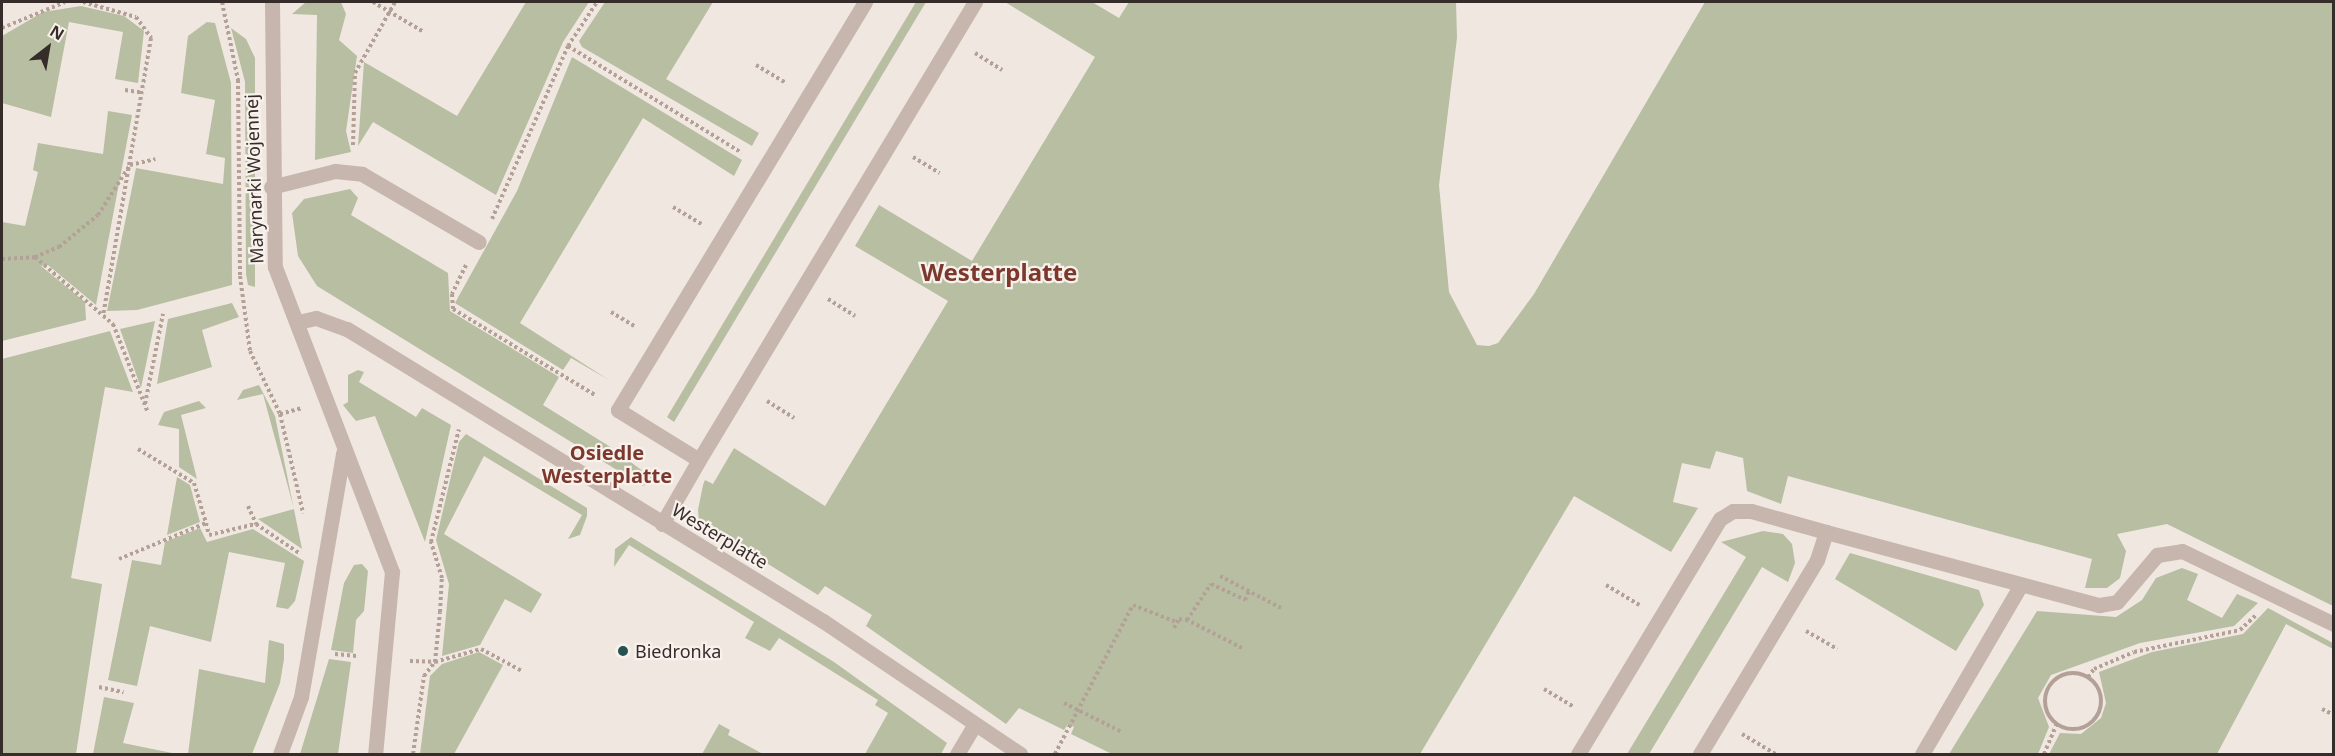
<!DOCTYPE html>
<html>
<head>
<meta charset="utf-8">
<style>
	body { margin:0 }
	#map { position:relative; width:2335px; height:756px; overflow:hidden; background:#f0e7e0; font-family:"Noto Sans",sans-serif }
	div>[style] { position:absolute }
	.green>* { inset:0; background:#b7bea1 }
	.path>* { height:4px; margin-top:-2px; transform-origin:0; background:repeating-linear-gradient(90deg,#b3a097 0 3px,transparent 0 6px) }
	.path>.ring { margin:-2px; padding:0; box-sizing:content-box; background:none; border:4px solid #b3a097; border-radius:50% }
	.lane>* { height:15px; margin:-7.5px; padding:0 7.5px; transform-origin:7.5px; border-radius:7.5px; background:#c7b6ad }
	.street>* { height:15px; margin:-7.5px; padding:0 7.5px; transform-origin:7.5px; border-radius:7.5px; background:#c7b6ad }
	.dots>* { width:16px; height:16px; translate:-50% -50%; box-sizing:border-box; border:3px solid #f8f1ec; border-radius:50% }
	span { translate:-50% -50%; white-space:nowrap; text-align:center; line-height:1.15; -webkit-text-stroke:4.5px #f8f1ec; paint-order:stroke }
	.street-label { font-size:18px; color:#362d2b }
	.poi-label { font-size:18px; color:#362d2b }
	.left { translate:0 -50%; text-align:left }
	.neighbourhood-label { font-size:20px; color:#7c382d; font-weight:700 }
	.district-label { font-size:24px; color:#7c382d; font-weight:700 }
	.frame { position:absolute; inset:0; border:3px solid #362d2b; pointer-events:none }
	.north { position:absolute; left:18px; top:18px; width:60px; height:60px; -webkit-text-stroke:4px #f8f1ec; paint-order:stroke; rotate:31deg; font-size:16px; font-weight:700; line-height:24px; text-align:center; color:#362d2b }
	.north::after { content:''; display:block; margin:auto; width:21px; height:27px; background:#362d2b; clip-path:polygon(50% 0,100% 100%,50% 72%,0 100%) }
</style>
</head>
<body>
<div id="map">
	<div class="green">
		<div style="clip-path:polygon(306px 2px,341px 2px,346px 14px,339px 40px,357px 56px,346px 131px,351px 152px,315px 160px,317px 15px,292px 14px)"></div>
		<div style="clip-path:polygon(526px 2px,589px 2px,563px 42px,496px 195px,373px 122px,358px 146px,364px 62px,457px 116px)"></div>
		<div style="clip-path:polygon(605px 2px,713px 2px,666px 79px,759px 133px,752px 146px,582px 47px,579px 41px)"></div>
		<div style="clip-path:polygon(916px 2px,926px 2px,674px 422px,667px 417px)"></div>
		<div style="clip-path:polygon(1005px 2px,1092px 2px,1119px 18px,1129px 2px,1456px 2px,1457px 38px,1439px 185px,1449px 292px,1477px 345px,1489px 346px,1498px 343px,1534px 294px,1705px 2px,2333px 2px,2333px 606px,2167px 524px,2117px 534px,2126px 551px,2120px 578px,2107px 588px,2085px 588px,2092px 559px,1788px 476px,1781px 504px,1747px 491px,1743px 458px,1716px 451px,1710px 469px,1682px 463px,1673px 502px,1698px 508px,1671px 552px,1574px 496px,1420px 754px,1112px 754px,1071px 734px,1074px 727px,1068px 724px,1064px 730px,1019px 708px,1006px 724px,866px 626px,872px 615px,825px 586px,818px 595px,699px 521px,698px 510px,703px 485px,705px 480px,713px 484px,734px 448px,825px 506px,948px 301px,855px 246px,879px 205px,972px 261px,1095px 57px)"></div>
		<div style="clip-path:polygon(81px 6px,124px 16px,144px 31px,138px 83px,115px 79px,123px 32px,69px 22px,51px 117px,2px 103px,2px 36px,43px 12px)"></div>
		<div style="clip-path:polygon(207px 22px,215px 23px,231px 83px,232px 285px,137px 310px,107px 311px,136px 168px,223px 184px,225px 158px,206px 154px,215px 100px,181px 93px,188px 36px)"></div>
		<div style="clip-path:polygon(231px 28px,246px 39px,255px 58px,255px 287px,248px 285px,246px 274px,245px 82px)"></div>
		<div style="clip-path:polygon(572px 57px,742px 160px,734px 176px,643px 118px,520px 323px,609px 380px,571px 358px,563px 370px,455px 303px,517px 191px)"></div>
		<div style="clip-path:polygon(108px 111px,132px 115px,96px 305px,48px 265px,41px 266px,85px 302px,86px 320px,2px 341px,2px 222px,25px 226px,38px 172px,33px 170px,38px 143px,103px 154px)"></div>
		<div style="clip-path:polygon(350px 189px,358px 198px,351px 215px,448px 273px,450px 311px,559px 377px,543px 405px,612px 448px,652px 478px,650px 482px,643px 486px,317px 286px,298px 256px,292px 213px,304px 199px)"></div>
		<div style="clip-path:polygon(232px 303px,239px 317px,202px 330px,212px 367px,157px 384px,168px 319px)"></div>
		<div style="clip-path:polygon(155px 321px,141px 388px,120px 329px)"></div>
		<div style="clip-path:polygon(110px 331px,133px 392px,105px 387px,71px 578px,102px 584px,76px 754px,2px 754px,2px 359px)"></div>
		<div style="clip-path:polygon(358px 370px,364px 372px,359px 382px,416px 417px,422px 408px,451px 425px,425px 542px,375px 416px,356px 421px,343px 405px,348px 402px,348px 375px)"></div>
		<div style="clip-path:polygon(259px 385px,275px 416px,302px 549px,258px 519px,294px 509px,263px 394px,237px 400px,243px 390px)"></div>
		<div style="clip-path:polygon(199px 401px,206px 408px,181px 415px,197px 479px,179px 467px,179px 429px,158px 425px,164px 412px)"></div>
		<div style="clip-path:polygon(466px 434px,587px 508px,587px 516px,580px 535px,568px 539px,582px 515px,484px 456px,444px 534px,542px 594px,531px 613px,505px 599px,480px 645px,442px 656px,449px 584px,436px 540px,459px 442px)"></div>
		<div style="clip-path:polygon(177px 477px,190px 485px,200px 522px,167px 535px)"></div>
		<div style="clip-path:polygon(200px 528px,207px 542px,253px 529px,304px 561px,295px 601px,288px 609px,276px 607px,285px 563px,229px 552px,211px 642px,150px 626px,137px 686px,108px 680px,132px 560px,161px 565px,165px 542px)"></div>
		<div style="clip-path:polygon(1763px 531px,1783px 534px,1792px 544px,1795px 563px,1788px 582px,1762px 567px,1649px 754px,1627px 754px,1746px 557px,1721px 542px)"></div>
		<div style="clip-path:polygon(631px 537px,834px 662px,947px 743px,941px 754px,865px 754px,888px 713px,875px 705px,878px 700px,779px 638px,770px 651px,745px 638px,754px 622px,629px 545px,614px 567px,615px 549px)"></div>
		<div style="clip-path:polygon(1850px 553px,1979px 590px,1984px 605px,1956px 651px,1835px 579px)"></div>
		<div style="clip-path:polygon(362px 564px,368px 571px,364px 611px,356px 620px,353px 653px,331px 650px,344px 583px,354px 565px)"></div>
		<div style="clip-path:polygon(2182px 568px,2198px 574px,2187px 600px,2222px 618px,2237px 594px,2258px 603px,2234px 626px,2140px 643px,2051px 675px,2038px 698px,2049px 727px,2038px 754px,1949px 754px,2037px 611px,2116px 617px,2142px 600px,2156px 578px)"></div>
		<div style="clip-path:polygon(2268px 608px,2333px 643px,2333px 649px,2286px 624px,2217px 754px,2049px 754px,2060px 733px,2081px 734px,2101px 718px,2106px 703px,2099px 672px,2152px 652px,2243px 634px)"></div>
		<div style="clip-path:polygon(269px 640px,284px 644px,284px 659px,280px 683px,252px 754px,188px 754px,199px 669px,265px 683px)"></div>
		<div style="clip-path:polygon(479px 652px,503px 665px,454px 754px,420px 754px,430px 676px,442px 664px)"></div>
		<div style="clip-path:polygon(329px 659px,351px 662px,338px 754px,300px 754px)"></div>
		<div style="clip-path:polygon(104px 697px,134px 703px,123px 743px,177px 754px,93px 754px)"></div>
		<div style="clip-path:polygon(719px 724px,730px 730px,728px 735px,763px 754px,702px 754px)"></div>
	</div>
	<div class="path">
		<div style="left:83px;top:2px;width:55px;rotate:15.8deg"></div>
		<div style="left:136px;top:17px;width:26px;rotate:54deg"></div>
		<div style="left:151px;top:38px;width:281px;rotate:99.8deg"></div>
		<div style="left:222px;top:2px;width:80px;rotate:78.4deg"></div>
		<div style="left:238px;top:80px;width:196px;rotate:89.4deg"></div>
		<div style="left:240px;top:276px;width:76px;rotate:82.4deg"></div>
		<div style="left:250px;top:351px;width:70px;rotate:64.5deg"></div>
		<div style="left:280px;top:414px;width:102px;rotate:76.9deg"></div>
		<div style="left:373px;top:2px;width:59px;rotate:30.5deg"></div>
		<div style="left:2px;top:28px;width:68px;rotate:-22.4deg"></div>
		<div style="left:568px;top:46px;width:204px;rotate:31.6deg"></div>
		<div style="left:975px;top:53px;width:32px;rotate:32deg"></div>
		<div style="left:756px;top:65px;width:35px;rotate:31deg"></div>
		<div style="left:125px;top:90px;width:18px;rotate:9deg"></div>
		<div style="left:353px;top:145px;width:72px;rotate:-88.4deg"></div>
		<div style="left:355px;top:73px;width:81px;rotate:-60.6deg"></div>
		<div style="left:913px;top:157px;width:31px;rotate:31deg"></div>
		<div style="left:673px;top:207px;width:33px;rotate:31deg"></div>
		<div style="left:492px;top:219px;width:189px;rotate:-66.3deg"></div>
		<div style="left:568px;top:46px;width:53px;rotate:-56.6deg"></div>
		<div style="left:35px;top:257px;width:103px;rotate:40.7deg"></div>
		<div style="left:113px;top:324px;width:96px;rotate:68.5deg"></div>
		<div style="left:2px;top:259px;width:33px;rotate:-3deg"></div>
		<div style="left:35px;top:257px;width:26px;rotate:-23deg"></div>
		<div style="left:59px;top:247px;width:50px;rotate:-39.4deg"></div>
		<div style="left:98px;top:215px;width:59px;rotate:-57.4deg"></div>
		<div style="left:130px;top:165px;width:26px;rotate:-13deg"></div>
		<div style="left:466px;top:265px;width:32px;rotate:116deg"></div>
		<div style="left:452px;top:294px;width:15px;rotate:86deg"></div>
		<div style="left:453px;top:309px;width:166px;rotate:31.2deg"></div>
		<div style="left:828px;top:299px;width:32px;rotate:32deg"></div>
		<div style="left:611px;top:312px;width:29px;rotate:31deg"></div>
		<div style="left:767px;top:401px;width:32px;rotate:32deg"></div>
		<div style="left:145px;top:404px;width:92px;rotate:-78.7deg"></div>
		<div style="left:280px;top:414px;width:23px;rotate:-15deg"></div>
		<div style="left:138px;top:449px;width:66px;rotate:31.3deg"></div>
		<div style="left:194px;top:483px;width:42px;rotate:73.3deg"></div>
		<div style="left:248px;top:506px;width:20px;rotate:66deg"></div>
		<div style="left:119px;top:559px;width:94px;rotate:-22.5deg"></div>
		<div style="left:206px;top:523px;width:12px;rotate:76deg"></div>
		<div style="left:209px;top:535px;width:48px;rotate:-13.2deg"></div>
		<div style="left:256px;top:524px;width:52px;rotate:34deg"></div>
		<div style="left:1220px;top:576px;width:69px;rotate:27.7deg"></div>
		<div style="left:1606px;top:585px;width:39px;rotate:31deg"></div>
		<div style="left:1174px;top:628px;width:10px;rotate:-61deg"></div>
		<div style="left:1179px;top:619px;width:8px;rotate:7deg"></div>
		<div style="left:1806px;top:631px;width:36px;rotate:30deg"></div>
		<div style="left:1242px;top:648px;width:62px;rotate:-153deg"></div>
		<div style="left:1187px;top:620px;width:43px;rotate:-56.3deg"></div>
		<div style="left:1211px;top:584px;width:38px;rotate:25deg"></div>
		<div style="left:1245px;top:600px;width:10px;rotate:-66deg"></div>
		<div style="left:335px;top:654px;width:22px;rotate:5deg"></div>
		<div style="left:410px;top:661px;width:25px;rotate:2deg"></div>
		<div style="left:435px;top:662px;width:48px;rotate:-15.8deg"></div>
		<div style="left:481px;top:649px;width:47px;rotate:28.2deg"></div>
		<div class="ring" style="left:2045px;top:673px;width:52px;height:52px"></div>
		<div style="left:2088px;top:677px;width:10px;rotate:-53deg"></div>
		<div style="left:2094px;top:669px;width:43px;rotate:-23deg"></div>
		<div style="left:2134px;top:652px;width:108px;rotate:-11.7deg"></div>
		<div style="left:2240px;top:630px;width:22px;rotate:-43deg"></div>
		<div style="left:99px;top:687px;width:25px;rotate:12deg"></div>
		<div style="left:1544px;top:689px;width:35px;rotate:31deg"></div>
		<div style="left:1064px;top:703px;width:63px;rotate:26.6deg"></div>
		<div style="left:2322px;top:709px;width:13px;rotate:27deg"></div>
		<div style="left:1742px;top:734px;width:39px;rotate:31deg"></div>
		<div style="left:413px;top:754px;width:79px;rotate:-82deg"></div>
		<div style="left:424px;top:676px;width:18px;rotate:-52deg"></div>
		<div style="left:435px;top:662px;width:50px;rotate:-84.3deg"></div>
		<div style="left:440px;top:612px;width:34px;rotate:-87deg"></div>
		<div style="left:442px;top:578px;width:38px;rotate:-107deg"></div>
		<div style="left:431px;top:542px;width:116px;rotate:-76.1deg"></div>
		<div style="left:1055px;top:754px;width:168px;rotate:-62.4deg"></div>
		<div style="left:1133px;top:605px;width:46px;rotate:21.6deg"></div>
		<div style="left:2044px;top:754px;width:33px;rotate:-67deg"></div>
	</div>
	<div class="lane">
		<div style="left:865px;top:2px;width:477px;rotate:121.2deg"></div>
		<div style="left:618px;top:410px;width:95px;rotate:31.7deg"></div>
		<div style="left:699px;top:460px;width:535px;rotate:-58.93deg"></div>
		<div style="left:271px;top:187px;width:66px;rotate:-14deg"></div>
		<div style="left:335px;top:171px;width:27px;rotate:6deg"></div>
		<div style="left:362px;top:174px;width:135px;rotate:30.2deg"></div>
		<div style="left:662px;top:524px;width:74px;rotate:-60deg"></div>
		<div style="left:957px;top:754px;width:33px;rotate:-59deg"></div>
	</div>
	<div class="street">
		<div style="left:272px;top:2px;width:265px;rotate:89.4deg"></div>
		<div style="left:275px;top:267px;width:327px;rotate:69deg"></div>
		<div style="left:392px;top:572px;width:183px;rotate:95.3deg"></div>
		<div style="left:298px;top:322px;width:18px;rotate:-13deg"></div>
		<div style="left:316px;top:318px;width:33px;rotate:20deg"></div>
		<div style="left:347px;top:329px;width:558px;rotate:31.53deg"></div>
		<div style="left:823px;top:621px;width:238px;rotate:34deg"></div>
		<div style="left:1826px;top:532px;width:283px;rotate:15deg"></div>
		<div style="left:2099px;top:605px;width:18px;rotate:-9deg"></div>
		<div style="left:2117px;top:602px;width:62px;rotate:-49.6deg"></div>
		<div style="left:2157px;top:555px;width:25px;rotate:-9deg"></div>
		<div style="left:2182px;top:551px;width:169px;rotate:25.7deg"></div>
		<div style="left:280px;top:754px;width:61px;rotate:-69.8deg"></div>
		<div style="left:301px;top:697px;width:248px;rotate:-80.2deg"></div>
		<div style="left:1578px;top:754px;width:275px;rotate:-58.9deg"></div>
		<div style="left:1720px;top:519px;width:15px;rotate:-32deg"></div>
		<div style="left:1733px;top:511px;width:18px"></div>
		<div style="left:1751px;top:511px;width:78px;rotate:15.6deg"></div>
		<div style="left:1826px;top:532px;width:29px;rotate:108deg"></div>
		<div style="left:1817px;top:560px;width:227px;rotate:121.1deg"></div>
		<div style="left:1922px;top:754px;width:194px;rotate:-59.7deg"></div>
	</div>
	<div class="dots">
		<div style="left:623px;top:651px;background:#255352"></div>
	</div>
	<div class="street-label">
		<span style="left:254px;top:179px;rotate:-92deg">Marynarki Wojennej</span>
		<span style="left:720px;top:536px;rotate:31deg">Westerplatte</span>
	</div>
	<div class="poi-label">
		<span class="left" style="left:635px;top:651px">Biedronka</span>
	</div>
	<div class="neighbourhood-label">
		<span style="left:607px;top:464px">Osiedle<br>Westerplatte</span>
	</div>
	<div class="district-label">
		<span style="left:999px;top:272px">Westerplatte</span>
	</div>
	<div class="frame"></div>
	<div class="north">N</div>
</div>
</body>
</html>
